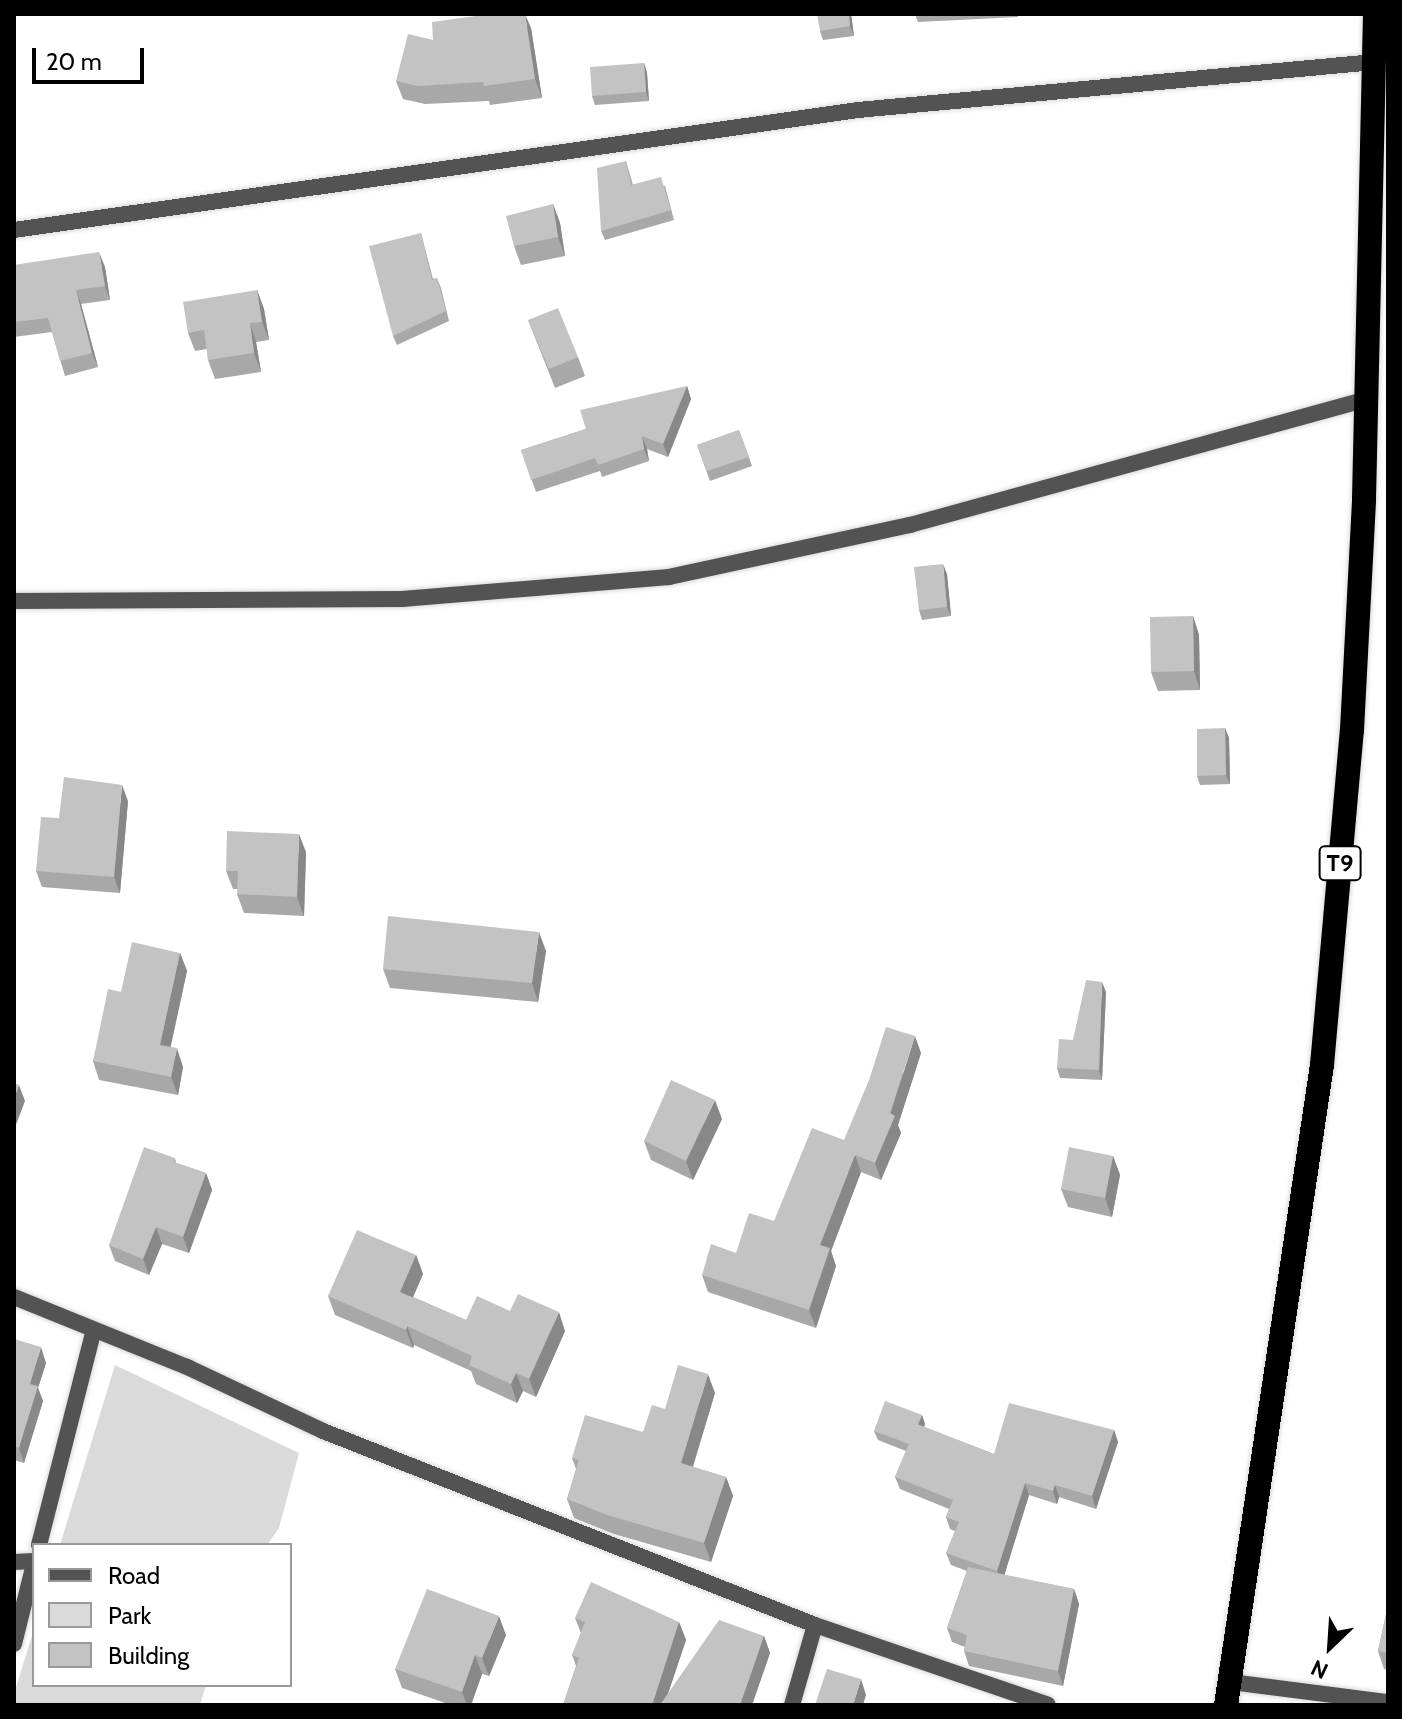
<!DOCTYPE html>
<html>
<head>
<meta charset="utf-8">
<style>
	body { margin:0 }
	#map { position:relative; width:1402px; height:1719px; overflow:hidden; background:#fff; font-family:Cabin,sans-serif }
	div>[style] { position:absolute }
	.green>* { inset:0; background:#dadada }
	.roads { filter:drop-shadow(0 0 2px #dbdbdb) drop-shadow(0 0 2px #dbdbdb) }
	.street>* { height:16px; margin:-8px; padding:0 8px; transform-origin:8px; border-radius:8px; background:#535353 }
	.highway>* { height:24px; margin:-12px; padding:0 12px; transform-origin:12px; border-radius:12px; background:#000 }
	.wall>* { inset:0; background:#a8a8a8 }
	.shaded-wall>* { inset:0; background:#888 }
	.building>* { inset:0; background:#c3c3c3 }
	span { translate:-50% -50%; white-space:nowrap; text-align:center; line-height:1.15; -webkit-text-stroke:6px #fff; paint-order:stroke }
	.shield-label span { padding:2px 6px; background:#fff; border:2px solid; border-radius:6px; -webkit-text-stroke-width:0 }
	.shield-label { font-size:24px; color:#000; font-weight:700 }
	.frame { position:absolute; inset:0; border:16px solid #000; pointer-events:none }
	.legend { position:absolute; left:32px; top:1543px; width:260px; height:144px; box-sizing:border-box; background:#fff; border:2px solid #999; margin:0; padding:10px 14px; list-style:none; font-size:24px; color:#000 }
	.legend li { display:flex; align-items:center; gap:16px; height:40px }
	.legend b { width:40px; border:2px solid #999 }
	.north { position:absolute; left:1290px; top:1607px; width:80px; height:80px; -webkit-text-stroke:6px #fff; paint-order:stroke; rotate:205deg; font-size:22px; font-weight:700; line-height:32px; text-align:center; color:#000 }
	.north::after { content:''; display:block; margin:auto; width:28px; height:36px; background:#000; clip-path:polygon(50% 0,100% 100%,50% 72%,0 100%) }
	.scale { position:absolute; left:32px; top:48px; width:112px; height:36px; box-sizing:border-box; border:4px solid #000; border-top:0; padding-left:10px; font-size:24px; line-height:28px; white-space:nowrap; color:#000; -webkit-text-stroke:6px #fff; paint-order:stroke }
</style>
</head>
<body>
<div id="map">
	<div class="green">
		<div style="clip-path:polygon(115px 1365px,299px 1453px,279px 1528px,267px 1545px,60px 1545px)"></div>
		<div style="clip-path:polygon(34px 1629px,34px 1685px,206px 1685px,200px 1705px,14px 1705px,14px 1694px)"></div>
	</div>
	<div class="roads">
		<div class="street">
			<div style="left:14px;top:230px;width:852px;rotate:-8.09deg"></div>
			<div style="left:858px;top:110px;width:518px;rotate:-5.31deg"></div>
			<div style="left:14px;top:601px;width:388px;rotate:-0.3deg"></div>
			<div style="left:402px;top:599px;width:268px;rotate:-4.7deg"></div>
			<div style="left:669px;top:577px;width:247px;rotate:-12.2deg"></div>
			<div style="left:910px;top:525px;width:473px;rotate:-15.4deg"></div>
			<div style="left:14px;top:1297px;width:187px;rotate:22deg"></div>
			<div style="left:187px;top:1367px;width:150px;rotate:25.2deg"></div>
			<div style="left:323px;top:1431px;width:529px;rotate:21.52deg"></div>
			<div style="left:815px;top:1625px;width:246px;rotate:18.9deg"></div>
			<div style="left:39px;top:1545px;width:222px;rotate:-75.7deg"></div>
			<div style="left:14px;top:1562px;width:20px;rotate:-3deg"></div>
			<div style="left:14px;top:1644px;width:82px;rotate:-76deg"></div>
			<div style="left:1231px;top:1682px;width:158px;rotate:7.3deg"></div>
			<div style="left:792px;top:1705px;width:83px;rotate:-74deg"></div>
		</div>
		<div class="highway">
			<div style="left:1226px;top:1705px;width:647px;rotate:-81.47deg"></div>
			<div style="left:1322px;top:1065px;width:336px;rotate:-84.9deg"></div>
			<div style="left:1352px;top:730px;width:231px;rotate:-87deg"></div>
			<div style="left:1364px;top:499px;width:485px;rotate:-88.7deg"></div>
		</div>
	</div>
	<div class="wall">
		<div style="clip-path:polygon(851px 14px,854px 36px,823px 40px,820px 31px)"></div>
		<div style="clip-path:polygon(915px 14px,1018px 14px,1018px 17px,918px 22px)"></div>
		<div style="clip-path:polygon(531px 28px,542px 98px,490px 105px,489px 101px,425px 104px,403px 99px,396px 81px,433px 40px)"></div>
		<div style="clip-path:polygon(644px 63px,647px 73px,649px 101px,595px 105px,592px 96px)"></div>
		<div style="clip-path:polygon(626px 161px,633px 185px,665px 186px,674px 220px,605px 240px,601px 231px)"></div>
		<div style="clip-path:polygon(553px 204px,560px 223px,565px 256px,521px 265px,514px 246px)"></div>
		<div style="clip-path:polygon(421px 233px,433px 279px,437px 278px,441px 288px,449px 321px,397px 345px,393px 336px)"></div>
		<div style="clip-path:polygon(14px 265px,105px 267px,110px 300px,81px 304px,98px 367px,65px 376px,52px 332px,14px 337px)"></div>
		<div style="clip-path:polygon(257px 290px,264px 309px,269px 340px,256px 342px,261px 372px,215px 379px,208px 360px,207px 349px,195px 351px,188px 333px)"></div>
		<div style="clip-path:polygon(528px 320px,578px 357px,585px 376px,555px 388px)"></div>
		<div style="clip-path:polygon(687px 386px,691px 399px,668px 457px,647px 449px,649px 461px,602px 477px,600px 471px,536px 492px,521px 450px,586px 429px)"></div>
		<div style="clip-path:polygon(739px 430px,752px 466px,710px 481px,697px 445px)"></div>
		<div style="clip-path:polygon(947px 574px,951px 616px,922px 620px,919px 610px)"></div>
		<div style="clip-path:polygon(1193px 616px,1199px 635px,1200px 690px,1158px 691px,1151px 672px)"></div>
		<div style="clip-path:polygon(1225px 728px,1229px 738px,1230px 784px,1200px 785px,1197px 776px)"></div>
		<div style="clip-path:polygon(128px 801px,120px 893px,42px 887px,36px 871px,59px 818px)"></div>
		<div style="clip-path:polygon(306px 852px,304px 916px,244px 913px,237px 894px,238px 889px,233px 889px,226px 871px)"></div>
		<div style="clip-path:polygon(546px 951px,538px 1002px,390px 988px,383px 969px)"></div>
		<div style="clip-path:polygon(180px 953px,187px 971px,170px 1047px,183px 1067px,178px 1095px,99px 1080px,93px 1061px,121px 992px)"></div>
		<div style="clip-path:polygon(1106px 992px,1102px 1080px,1060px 1078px,1057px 1068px,1073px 1040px)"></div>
		<div style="clip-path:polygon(921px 1053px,898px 1125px,901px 1133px,881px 1180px,861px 1172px,831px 1251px,836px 1266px,816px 1328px,708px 1292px,702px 1275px,736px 1253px,774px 1221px)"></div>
		<div style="clip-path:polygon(722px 1119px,693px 1180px,651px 1160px,644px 1141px)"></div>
		<div style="clip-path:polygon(1113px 1156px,1120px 1175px,1112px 1217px,1068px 1207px,1061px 1189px)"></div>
		<div style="clip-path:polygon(175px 1158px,176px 1163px,206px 1173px,212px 1190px,189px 1253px,162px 1244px,149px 1275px,115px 1261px,109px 1245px)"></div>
		<div style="clip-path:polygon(416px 1255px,423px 1274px,413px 1297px,466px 1320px,510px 1311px,565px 1331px,536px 1397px,523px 1391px,517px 1403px,476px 1384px,471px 1371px,414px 1345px,413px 1348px,335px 1315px,328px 1296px)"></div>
		<div style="clip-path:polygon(14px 1339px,46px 1363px,38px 1388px,43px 1401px,24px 1463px,14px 1460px)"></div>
		<div style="clip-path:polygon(715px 1393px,693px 1467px,726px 1477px,733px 1496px,711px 1562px,614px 1534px,574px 1518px,567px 1499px,576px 1469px,572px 1458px,643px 1432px,665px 1409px)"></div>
		<div style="clip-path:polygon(922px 1415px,925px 1424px,924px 1427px,994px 1454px,1114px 1430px,1118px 1442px,1096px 1509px,1059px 1497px,1057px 1504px,1029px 1495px,1004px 1575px,1074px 1589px,1079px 1604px,1063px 1686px,969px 1666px,964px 1651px,965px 1647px,952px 1642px,947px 1628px,967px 1571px,951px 1565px,946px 1553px,955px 1531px,950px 1529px,946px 1517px,949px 1509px,900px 1489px,895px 1477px,906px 1451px,878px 1440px,874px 1431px)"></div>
		<div style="clip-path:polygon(1388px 1605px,1388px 1670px,1384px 1669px,1378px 1651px)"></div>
		<div style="clip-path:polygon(575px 1618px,679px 1622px,686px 1640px,668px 1694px,764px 1636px,770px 1653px,752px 1705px,563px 1705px,576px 1666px,572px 1655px,581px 1633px)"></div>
		<div style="clip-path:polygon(506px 1635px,489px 1676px,482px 1674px,471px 1705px,451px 1705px,402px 1688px,395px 1669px)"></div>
	</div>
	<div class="shaded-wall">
		<div style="clip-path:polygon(525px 14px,531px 28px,542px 98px,535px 79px)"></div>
		<div style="clip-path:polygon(849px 14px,851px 14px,854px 36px,850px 26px)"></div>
		<div style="clip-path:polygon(644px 63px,647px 73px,649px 101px,646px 92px)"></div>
		<div style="clip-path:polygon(553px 204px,560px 223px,565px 256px,558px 237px)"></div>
		<div style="clip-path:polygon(99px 252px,105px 267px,110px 300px,105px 286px)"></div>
		<div style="clip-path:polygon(76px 290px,81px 304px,98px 367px,92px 353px)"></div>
		<div style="clip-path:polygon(257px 290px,264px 309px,269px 340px,262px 322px)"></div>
		<div style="clip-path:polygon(250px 323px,256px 342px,261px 372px,254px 353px)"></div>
		<div style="clip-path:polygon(687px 386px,691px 399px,668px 457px,663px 444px)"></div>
		<div style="clip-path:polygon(642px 436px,647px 449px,649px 461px,644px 449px)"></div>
		<div style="clip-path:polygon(943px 564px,947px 574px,951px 616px,947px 607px)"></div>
		<div style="clip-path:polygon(1193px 616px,1199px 635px,1200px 690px,1194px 671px)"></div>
		<div style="clip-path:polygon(1225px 728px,1229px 738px,1230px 784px,1226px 775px)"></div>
		<div style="clip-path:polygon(122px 785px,128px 801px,120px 893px,114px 877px)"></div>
		<div style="clip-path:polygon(299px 834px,306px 852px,304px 916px,297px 897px)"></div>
		<div style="clip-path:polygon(539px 932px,546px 951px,538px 1002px,532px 983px)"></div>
		<div style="clip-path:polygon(180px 953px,187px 971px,167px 1064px,160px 1045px)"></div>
		<div style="clip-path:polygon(1102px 982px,1106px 992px,1102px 1080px,1099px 1070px)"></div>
		<div style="clip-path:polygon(915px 1036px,921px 1053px,898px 1125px,901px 1133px,881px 1180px,875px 1163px)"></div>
		<div style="clip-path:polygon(177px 1048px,183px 1067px,178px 1095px,171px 1077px)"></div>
		<div style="clip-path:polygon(19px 1085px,25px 1101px,14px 1130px,14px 1098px)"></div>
		<div style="clip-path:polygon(715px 1100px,722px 1119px,693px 1180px,686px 1161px)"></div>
		<div style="clip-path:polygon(855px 1155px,861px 1172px,831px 1251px,836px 1266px,816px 1328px,809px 1310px,820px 1245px)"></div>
		<div style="clip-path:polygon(1113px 1156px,1120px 1175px,1112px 1217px,1105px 1198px)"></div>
		<div style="clip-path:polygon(206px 1173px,212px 1190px,189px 1253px,183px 1237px)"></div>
		<div style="clip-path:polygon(156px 1227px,162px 1244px,149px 1275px,143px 1259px)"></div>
		<div style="clip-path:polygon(416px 1255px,423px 1274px,407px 1311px,400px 1292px)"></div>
		<div style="clip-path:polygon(559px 1312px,565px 1331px,536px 1397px,529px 1379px)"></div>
		<div style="clip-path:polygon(407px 1326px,414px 1345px,413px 1348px,406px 1330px)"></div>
		<div style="clip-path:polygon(41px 1347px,46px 1363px,38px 1388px,43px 1401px,24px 1463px,19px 1448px,30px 1384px)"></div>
		<div style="clip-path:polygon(516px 1373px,523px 1391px,517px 1403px,511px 1384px)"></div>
		<div style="clip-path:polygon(708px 1374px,715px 1393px,688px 1482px,681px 1463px)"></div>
		<div style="clip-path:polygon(922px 1415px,925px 1424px,914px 1455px,910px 1445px)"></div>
		<div style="clip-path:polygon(1114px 1430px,1118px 1442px,1096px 1509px,1092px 1496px)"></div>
		<div style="clip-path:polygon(726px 1477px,733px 1496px,711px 1562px,704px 1543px)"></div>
		<div style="clip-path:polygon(1025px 1483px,1029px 1495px,1002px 1583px,997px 1571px)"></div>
		<div style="clip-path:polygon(1055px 1485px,1059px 1497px,1057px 1504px,1053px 1491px)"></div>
		<div style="clip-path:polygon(1074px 1589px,1079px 1604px,1063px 1686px,1058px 1671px)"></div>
		<div style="clip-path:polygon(499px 1616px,506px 1635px,489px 1676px,482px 1658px)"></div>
		<div style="clip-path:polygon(679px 1622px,686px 1640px,664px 1705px,652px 1705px)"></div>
		<div style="clip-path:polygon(764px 1636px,770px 1653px,752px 1705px,740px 1705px)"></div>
		<div style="clip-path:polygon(475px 1655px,482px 1674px,471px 1705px,467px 1705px,462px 1692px)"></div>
		<div style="clip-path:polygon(861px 1679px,866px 1695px,863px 1705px,853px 1705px)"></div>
	</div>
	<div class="building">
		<div style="clip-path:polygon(490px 14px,525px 14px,535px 79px,484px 86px,483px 82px,418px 86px,396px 81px,408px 34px,433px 40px,432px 22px)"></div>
		<div style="clip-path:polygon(817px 14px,849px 14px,850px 26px,820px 31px)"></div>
		<div style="clip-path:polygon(644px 63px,646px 92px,592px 96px,590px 67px)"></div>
		<div style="clip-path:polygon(626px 161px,631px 185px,661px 177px,671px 210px,601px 231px,597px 168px)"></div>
		<div style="clip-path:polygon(553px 204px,558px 237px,514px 246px,506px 216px)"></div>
		<div style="clip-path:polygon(421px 233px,432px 280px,437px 278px,446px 311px,393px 336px,369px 246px)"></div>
		<div style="clip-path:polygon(99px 252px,105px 286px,76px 290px,92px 353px,60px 361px,48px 318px,14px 322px,14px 265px)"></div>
		<div style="clip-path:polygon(257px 290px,262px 322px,250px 323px,254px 353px,208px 360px,204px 330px,188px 333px,183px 302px)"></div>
		<div style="clip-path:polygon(558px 308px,578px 357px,549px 369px,528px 320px)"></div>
		<div style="clip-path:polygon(687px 386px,663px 444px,642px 436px,644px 449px,598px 465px,595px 458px,531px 480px,521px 450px,586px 429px,580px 410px)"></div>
		<div style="clip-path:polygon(739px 430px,749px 457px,707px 471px,697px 445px)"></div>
		<div style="clip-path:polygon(943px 564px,947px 607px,919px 610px,914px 567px)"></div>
		<div style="clip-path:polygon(1193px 616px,1194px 671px,1151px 672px,1150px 617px)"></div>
		<div style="clip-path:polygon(1225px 728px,1226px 775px,1197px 776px,1197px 729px)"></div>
		<div style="clip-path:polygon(64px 777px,122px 785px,114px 877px,36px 871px,41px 817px,59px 818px)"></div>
		<div style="clip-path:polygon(227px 831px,299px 834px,297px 897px,237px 894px,238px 871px,226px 871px)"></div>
		<div style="clip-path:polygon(388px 916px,539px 932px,532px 983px,383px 969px)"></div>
		<div style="clip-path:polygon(132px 942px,180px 953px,160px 1045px,177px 1048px,171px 1077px,93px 1061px,108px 989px,121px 992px)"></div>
		<div style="clip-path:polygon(1086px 980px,1102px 982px,1099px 1070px,1057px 1068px,1059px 1039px,1073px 1040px)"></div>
		<div style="clip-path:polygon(886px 1027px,915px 1036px,890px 1113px,895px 1116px,875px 1163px,855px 1155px,820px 1245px,830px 1248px,809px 1310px,702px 1275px,711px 1244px,736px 1253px,749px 1213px,774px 1221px,812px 1128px,844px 1140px,869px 1080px)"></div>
		<div style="clip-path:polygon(671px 1080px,715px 1100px,686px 1161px,644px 1141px)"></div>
		<div style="clip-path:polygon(14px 1083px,19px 1085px,14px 1098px)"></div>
		<div style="clip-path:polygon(144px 1147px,175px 1158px,174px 1162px,206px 1173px,183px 1237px,156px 1227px,143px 1259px,109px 1245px)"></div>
		<div style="clip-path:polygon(1069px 1147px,1113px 1156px,1105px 1198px,1061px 1189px)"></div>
		<div style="clip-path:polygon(357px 1230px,416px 1255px,400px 1292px,466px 1320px,477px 1296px,510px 1311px,518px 1294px,559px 1312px,529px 1379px,516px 1373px,511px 1384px,469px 1365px,472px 1356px,407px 1326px,406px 1330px,328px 1296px)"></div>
		<div style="clip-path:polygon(14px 1339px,41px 1347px,30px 1384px,38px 1386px,19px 1448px,14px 1446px)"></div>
		<div style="clip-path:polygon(678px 1365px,708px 1374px,681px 1463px,726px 1477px,704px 1543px,607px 1515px,567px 1499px,579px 1460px,572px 1458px,585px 1415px,643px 1432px,652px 1405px,665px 1409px)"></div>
		<div style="clip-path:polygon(885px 1401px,922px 1415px,909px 1444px,874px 1431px)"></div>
		<div style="clip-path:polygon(1009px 1403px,1114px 1430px,1092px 1496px,1055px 1485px,1053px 1491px,1025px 1483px,997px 1571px,946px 1553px,959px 1522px,946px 1517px,953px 1500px,895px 1477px,917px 1424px,994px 1454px)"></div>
		<div style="clip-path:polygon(968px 1567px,1074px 1589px,1058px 1671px,964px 1651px,967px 1635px,947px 1628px)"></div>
		<div style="clip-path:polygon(591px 1582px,679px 1622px,652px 1705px,563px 1705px,579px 1658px,572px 1655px,585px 1622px,575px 1618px)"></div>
		<div style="clip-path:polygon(427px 1589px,499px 1616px,482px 1658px,475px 1655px,462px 1692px,395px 1669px)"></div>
		<div style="clip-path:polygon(1388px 1605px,1388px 1653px,1378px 1651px)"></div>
		<div style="clip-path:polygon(719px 1620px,764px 1636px,740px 1705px,660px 1705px)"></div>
		<div style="clip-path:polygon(827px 1669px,861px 1679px,853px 1705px,815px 1705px)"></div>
	</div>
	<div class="shield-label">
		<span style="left:1340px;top:863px">T9</span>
	</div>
	<div class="frame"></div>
	<ul class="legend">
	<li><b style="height:10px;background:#535353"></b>Road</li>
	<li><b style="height:22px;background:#dadada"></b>Park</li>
	<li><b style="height:22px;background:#c3c3c3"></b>Building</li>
	</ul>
	<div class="north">N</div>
	<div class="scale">20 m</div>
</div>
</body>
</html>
